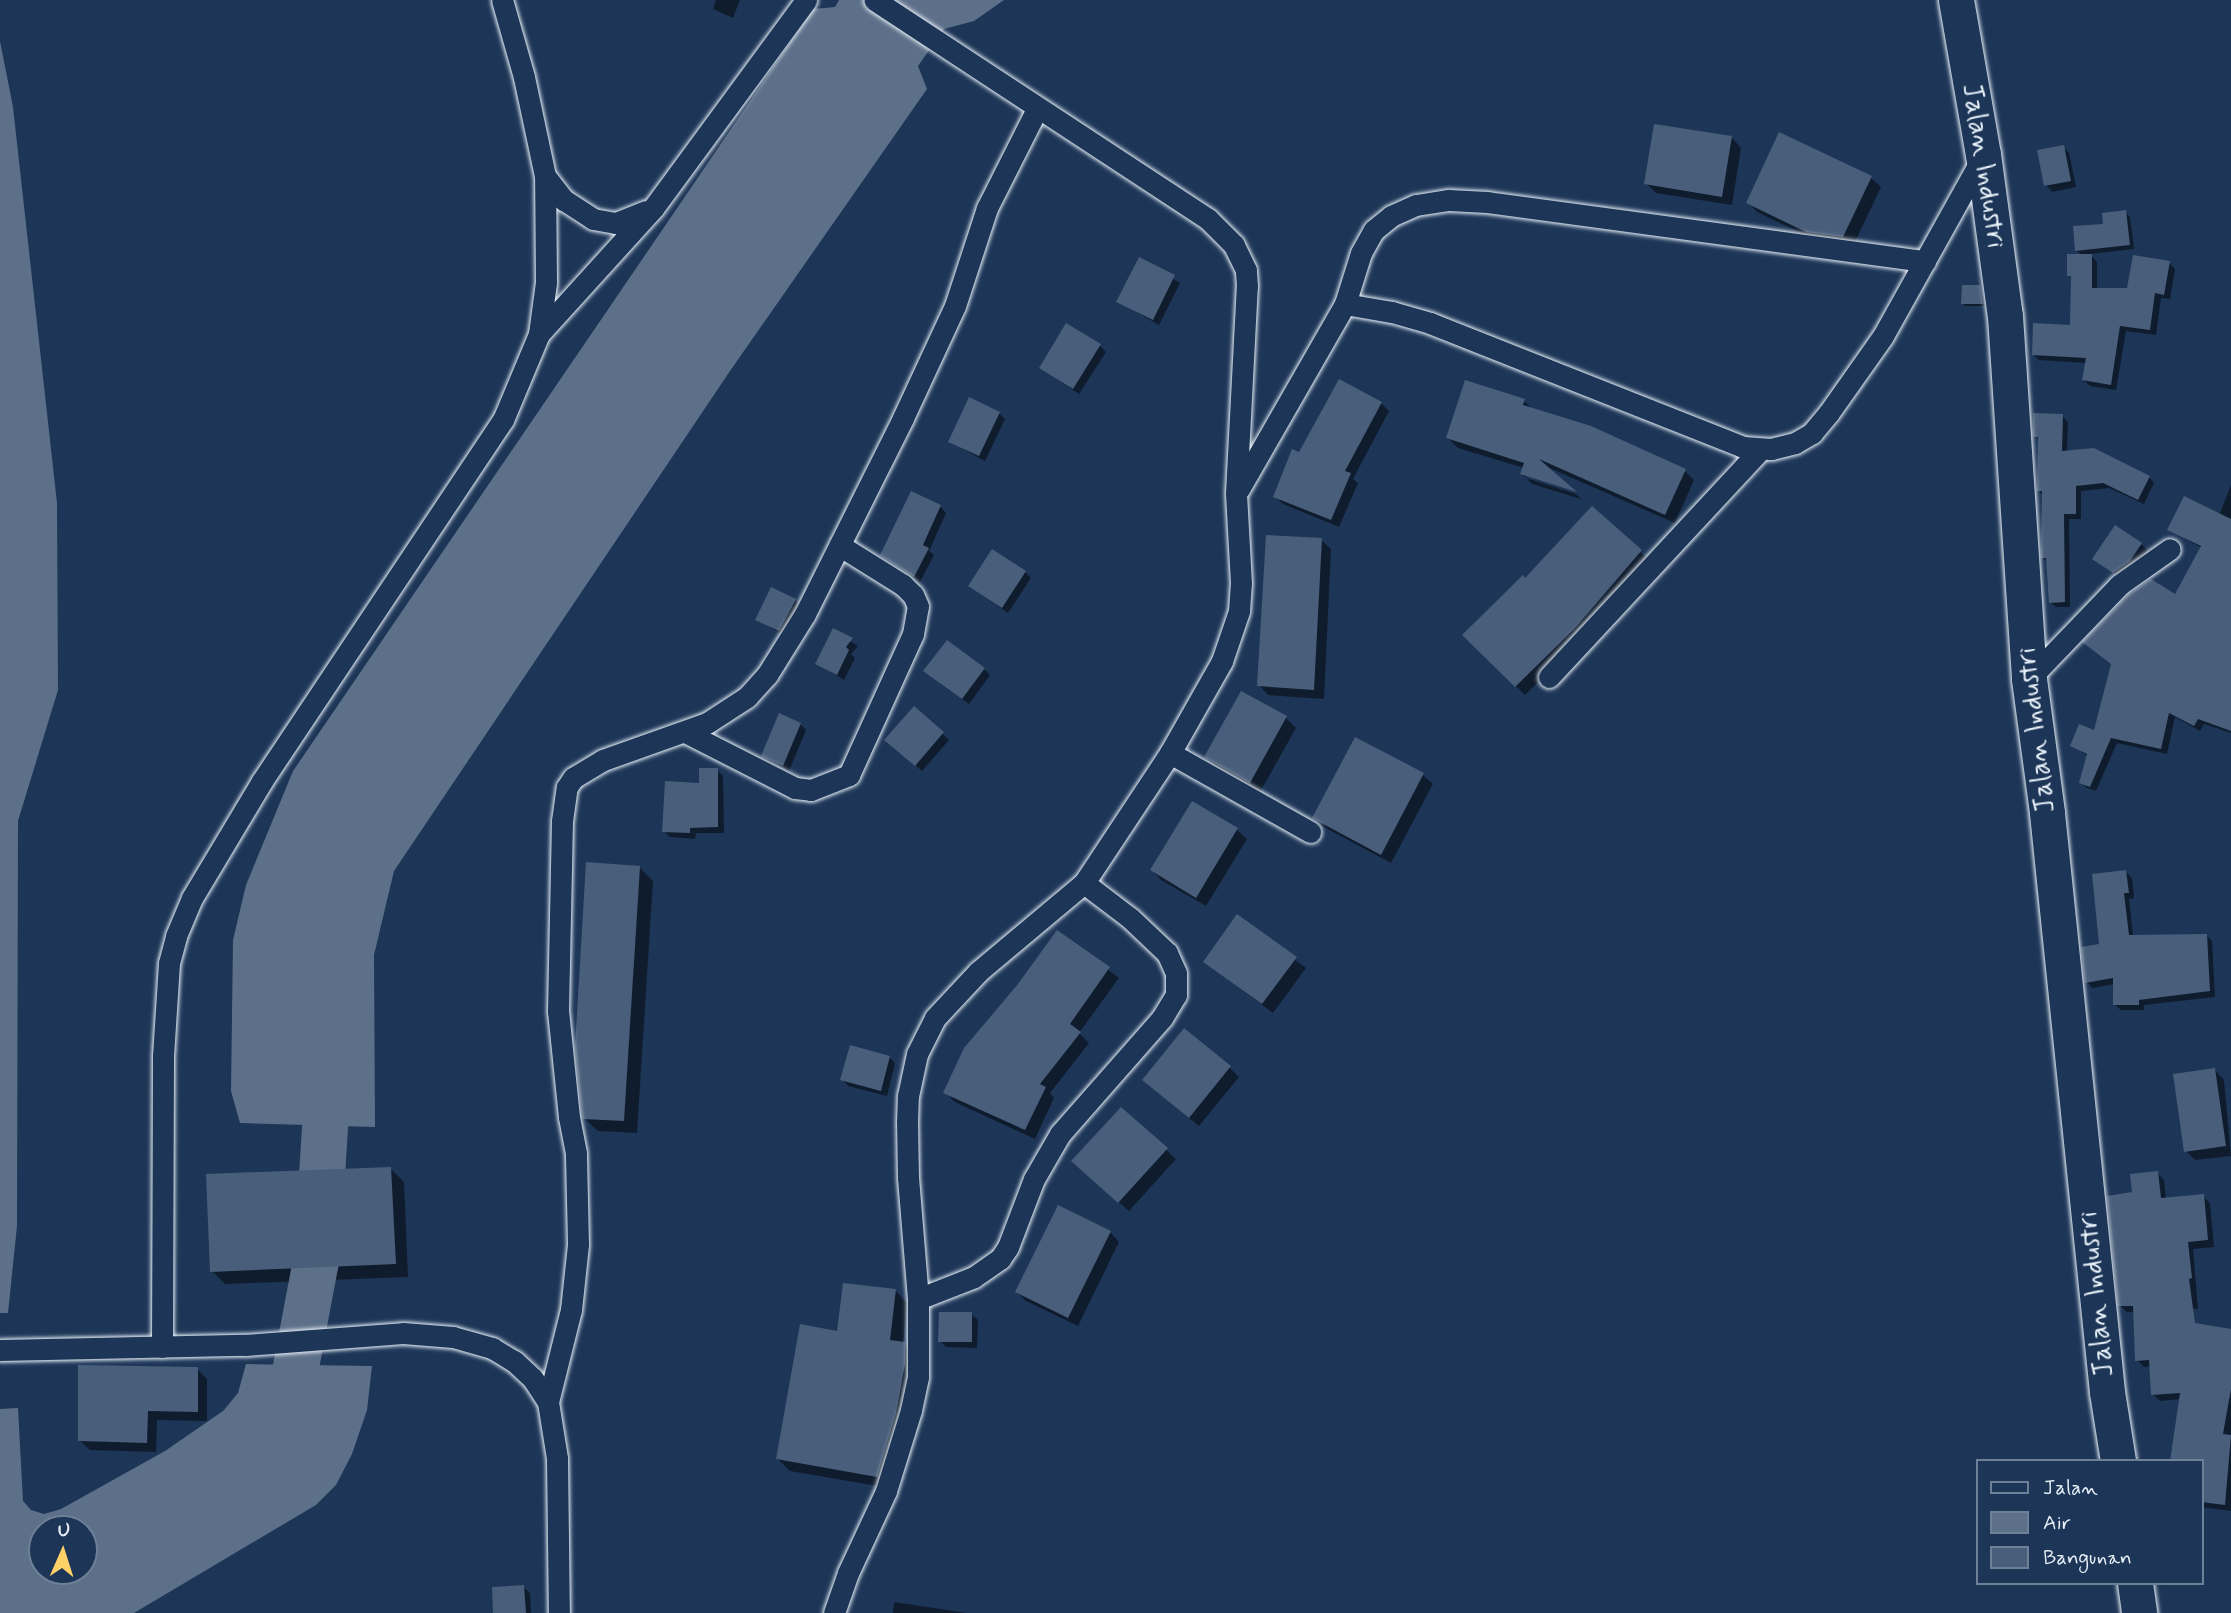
<!DOCTYPE html>
<html>
<head>
<meta charset="utf-8">
<style>
	body { margin:0 }
	#map { position:relative; width:2231px; height:1613px; overflow:hidden; background:#1d3557; font-family:Mynerve,sans-serif }
	div>[style] { position:absolute }
	.water>* { inset:0; background:#5d7089 }
	.shadow>* { inset:0; background:#0007 }
	.river>* { height:46px; margin:-23px; padding:0 23px; transform-origin:23px; border-radius:23px; background:#5d7089 }
	.building>* { inset:0; background:#495e7a }
	.roads { filter:drop-shadow(0 0 2px #e8f1f8) drop-shadow(0 0 2px #e8f1f8) }
	.street>* { height:21px; margin:-10.5px; padding:0 10.5px; transform-origin:10.5px; border-radius:10.5px; background:#1d3557 }
	.primary>* { height:35px; margin:-17.5px; padding:0 17.5px; transform-origin:17.5px; border-radius:17.5px; background:#1d3557 }
	span { translate:-50% -50%; white-space:nowrap; text-align:center; line-height:1.15; -webkit-text-stroke:6px #1d3557; paint-order:stroke }
	.street-label { font-size:28px; color:#e8f1f8 }
	.legend { position:absolute; left:1976px; top:1459px; width:228px; height:126px; box-sizing:border-box; background:#1d3557; border:2px solid #6e8097; margin:0; padding:9px 12px; list-style:none; font-size:21px; color:#e8f1f8 }
	.legend li { display:flex; align-items:center; gap:14px; height:35px }
	.legend b { width:35px; border:2px solid #6e8097 }
	.north { position:absolute; left:28px; top:1515px; width:70px; height:70px; box-sizing:border-box; background:#1d3557; border:2px solid #6e8097; border-radius:50%; rotate:3deg; font-size:19px; font-weight:700; line-height:28px; text-align:center; color:#e8f1f8 }
	.north::after { content:''; display:block; margin:auto; width:24px; height:32px; background:#ffd166; clip-path:polygon(50% 0,100% 100%,50% 72%,0 100%) }
</style>
</head>
<body>
<div id="map">
	<div class="water">
		<div style="clip-path:polygon(839px 0,1004px 0,974px 21px,944px 29px,918px 66px,927px 89px,730px 371px,394px 871px,374px 955px,375px 1127px,240px 1123px,231px 1091px,233px 940px,246px 885px,293px 771px,813px 9px,835px 7px)"></div>
		<div style="clip-path:polygon(0 41px,13px 107px,57px 503px,58px 690px,18px 821px,17px 1226px,8px 1313px,0 1313px)"></div>
		<div style="clip-path:polygon(evenodd,246px 1364px,372px 1366px,367px 1410px,352px 1454px,336px 1485px,316px 1505px,134px 1613px,0 1613px,0 1409px,18px 1408px,23px 1501px,31px 1510px,44px 1514px,61px 1509px,165px 1451px,223px 1411px,238px 1393px,246px 1364px,84px 1529px,84px 1571px,42px 1571px,42px 1529px,84px 1529px)"></div>
	</div>
	<div class="shadow">
		<div style="clip-path:polygon(716px 0,740px 0,733px 18px,713px 9px)"></div>
		<div style="clip-path:polygon(1732px 138px,1741px 148px,1732px 205px,1656px 193px,1646px 183px)"></div>
		<div style="clip-path:polygon(2063px 147px,2069px 153px,2076px 187px,2052px 192px,2046px 185px)"></div>
		<div style="clip-path:polygon(1871px 178px,1881px 187px,1853px 246px,1818px 241px,1757px 212px,1748px 202px)"></div>
		<div style="clip-path:polygon(2125px 212px,2130px 217px,2134px 249px,2090px 254px,2097px 262px,2097px 289px,2128px 290px,2169px 263px,2175px 269px,2170px 299px,2161px 298px,2156px 335px,2126px 331px,2116px 390px,2090px 386px,2084px 380px,2087px 363px,2039px 360px,2033px 354px,2072px 327px,2072px 279px,2069px 275px,2083px 256px,2077px 251px)"></div>
		<div style="clip-path:polygon(1140px 260px,1180px 283px,1159px 325px,1119px 302px)"></div>
		<div style="clip-path:polygon(1980px 287px,1985px 306px,1965px 306px,1963px 303px)"></div>
		<div style="clip-path:polygon(1100px 346px,1106px 352px,1079px 394px,1041px 368px)"></div>
		<div style="clip-path:polygon(1340px 381px,1381px 403px,1389px 411px,1353px 479px,1358px 483px,1339px 527px,1283px 504px,1275px 496px)"></div>
		<div style="clip-path:polygon(1524px 401px,1533px 410px,1685px 471px,1694px 480px,1675px 523px,1545px 466px,1525px 477px,1522px 474px,1524px 468px,1458px 448px,1448px 438px)"></div>
		<div style="clip-path:polygon(999px 413px,1005px 419px,985px 461px,950px 442px)"></div>
		<div style="clip-path:polygon(2062px 416px,2068px 422px,2067px 453px,2149px 477px,2154px 483px,2144px 504px,2109px 488px,2081px 491px,2081px 519px,2069px 519px,2070px 607px,2056px 607px,2050px 602px,2048px 563px,2043px 558px,2043px 495px,2039px 491px,2040px 441px,2035px 436px)"></div>
		<div style="clip-path:polygon(1526px 478px,1576px 494px,1581px 499px,1532px 484px)"></div>
		<div style="clip-path:polygon(2231px 485px,2231px 733px,2204px 724px,2200px 731px,2175px 717px,2167px 754px,2117px 743px,2096px 791px,2087px 788px,2081px 782px,2088px 756px,2072px 746px,2095px 732px,2202px 548px,2169px 530px,2219px 516px)"></div>
		<div style="clip-path:polygon(940px 506px,946px 513px,929px 551px,934px 555px,920px 582px,882px 555px)"></div>
		<div style="clip-path:polygon(1592px 508px,1650px 561px,1584px 637px,1525px 695px,1465px 635px,1525px 581px)"></div>
		<div style="clip-path:polygon(1321px 540px,1331px 549px,1324px 699px,1268px 695px,1259px 685px)"></div>
		<div style="clip-path:polygon(2141px 544px,2147px 550px,2136px 567px,2121px 578px,2094px 559px)"></div>
		<div style="clip-path:polygon(1025px 572px,1031px 578px,1008px 613px,970px 586px)"></div>
		<div style="clip-path:polygon(795px 600px,801px 606px,785px 636px,758px 620px)"></div>
		<div style="clip-path:polygon(833px 631px,858px 646px,851px 654px,855px 658px,844px 680px,817px 663px)"></div>
		<div style="clip-path:polygon(984px 669px,990px 675px,969px 704px,932px 677px)"></div>
		<div style="clip-path:polygon(1241px 693px,1286px 718px,1296px 728px,1260px 792px,1216px 766px,1206px 757px)"></div>
		<div style="clip-path:polygon(914px 708px,949px 740px,922px 771px,893px 746px)"></div>
		<div style="clip-path:polygon(800px 724px,806px 730px,789px 771px,763px 755px)"></div>
		<div style="clip-path:polygon(717px 770px,723px 776px,724px 833px,696px 833px,695px 839px,670px 837px,664px 831px)"></div>
		<div style="clip-path:polygon(1423px 775px,1433px 784px,1391px 863px,1324px 827px,1314px 818px)"></div>
		<div style="clip-path:polygon(1193px 803px,1237px 830px,1247px 839px,1206px 906px,1161px 880px,1152px 870px)"></div>
		<div style="clip-path:polygon(640px 868px,653px 881px,637px 1133px,598px 1131px,584px 1118px)"></div>
		<div style="clip-path:polygon(2126px 872px,2132px 878px,2134px 898px,2129px 899px,2133px 936px,2206px 935px,2212px 941px,2215px 997px,2144px 1005px,2144px 1010px,2121px 1010px,2115px 1005px,2115px 984px,2092px 988px,2087px 982px)"></div>
		<div style="clip-path:polygon(1237px 917px,1306px 968px,1273px 1013px,1205px 962px)"></div>
		<div style="clip-path:polygon(1058px 932px,1119px 978px,1079px 1033px,1089px 1043px,1050px 1093px,1054px 1098px,1035px 1139px,955px 1102px,945px 1092px)"></div>
		<div style="clip-path:polygon(889px 1057px,895px 1063px,887px 1096px,848px 1086px,842px 1079px)"></div>
		<div style="clip-path:polygon(1229px 1067px,1239px 1077px,1199px 1126px,1154px 1089px)"></div>
		<div style="clip-path:polygon(2215px 1070px,2224px 1080px,2231px 1156px,2195px 1160px,2186px 1151px)"></div>
		<div style="clip-path:polygon(1122px 1109px,1176px 1159px,1129px 1211px,1083px 1171px)"></div>
		<div style="clip-path:polygon(391px 1169px,404px 1182px,408px 1277px,225px 1284px,212px 1271px)"></div>
		<div style="clip-path:polygon(2157px 1173px,2164px 1180px,2166px 1199px,2203px 1196px,2210px 1203px,2214px 1247px,2193px 1249px,2198px 1309px,2171px 1307px,2169px 1321px,2231px 1335px,2231px 1511px,2201px 1507px,2201px 1461px,2181px 1399px,2160px 1401px,2153px 1394px,2151px 1366px,2144px 1367px,2137px 1360px,2135px 1312px,2127px 1312px,2120px 1306px,2134px 1193px)"></div>
		<div style="clip-path:polygon(1110px 1232px,1119px 1242px,1078px 1326px,1026px 1301px,1017px 1292px)"></div>
		<div style="clip-path:polygon(895px 1290px,907px 1303px,903px 1344px,917px 1357px,889px 1488px,790px 1471px,778px 1459px,839px 1333px)"></div>
		<div style="clip-path:polygon(971px 1314px,978px 1320px,977px 1348px,946px 1347px,940px 1341px)"></div>
		<div style="clip-path:polygon(197px 1369px,207px 1379px,207px 1421px,157px 1420px,156px 1452px,90px 1450px,80px 1441px)"></div>
		<div style="clip-path:polygon(523px 1587px,530px 1593px,531px 1613px,495px 1613px)"></div>
		<div style="clip-path:polygon(894px 1602px,967px 1613px,893px 1613px)"></div>
	</div>
	<div class="river">
		<div style="left:285px;top:1425px;width:173px;rotate:-79.3deg"></div>
		<div style="left:317px;top:1255px;width:192px;rotate:-86.4deg"></div>
	</div>
	<div class="building">
		<div style="clip-path:polygon(1654px 124px,1732px 136px,1722px 197px,1644px 184px)"></div>
		<div style="clip-path:polygon(1779px 132px,1872px 176px,1843px 237px,1806px 232px,1746px 203px)"></div>
		<div style="clip-path:polygon(2064px 145px,2071px 181px,2044px 186px,2037px 150px)"></div>
		<div style="clip-path:polygon(2126px 210px,2130px 245px,2075px 251px,2073px 226px,2103px 224px,2102px 213px)"></div>
		<div style="clip-path:polygon(2067px 254px,2092px 254px,2092px 288px,2127px 288px,2133px 255px,2170px 261px,2164px 295px,2155px 293px,2150px 330px,2120px 326px,2111px 385px,2082px 380px,2086px 358px,2032px 355px,2033px 323px,2070px 325px,2071px 276px,2067px 276px)"></div>
		<div style="clip-path:polygon(1139px 257px,1175px 275px,1153px 320px,1116px 302px)"></div>
		<div style="clip-path:polygon(1962px 285px,1980px 285px,1983px 304px,1961px 304px)"></div>
		<div style="clip-path:polygon(1066px 323px,1101px 344px,1073px 389px,1039px 368px)"></div>
		<div style="clip-path:polygon(1339px 379px,1382px 402px,1345px 471px,1351px 473px,1331px 520px,1273px 497px,1292px 449px,1299px 452px)"></div>
		<div style="clip-path:polygon(1465px 380px,1525px 399px,1523px 405px,1591px 426px,1686px 469px,1665px 515px,1539px 459px,1577px 492px,1520px 474px,1524px 463px,1446px 438px)"></div>
		<div style="clip-path:polygon(969px 397px,1000px 412px,979px 456px,948px 442px)"></div>
		<div style="clip-path:polygon(2033px 413px,2063px 414px,2062px 451px,2094px 448px,2150px 476px,2138px 500px,2103px 483px,2076px 486px,2076px 514px,2064px 514px,2065px 602px,2049px 603px,2046px 558px,2041px 558px,2042px 491px,2037px 491px,2038px 437px,2033px 437px)"></div>
		<div style="clip-path:polygon(911px 491px,941px 505px,923px 545px,929px 548px,914px 577px,880px 555px)"></div>
		<div style="clip-path:polygon(2184px 496px,2231px 519px,2231px 731px,2198px 719px,2194px 726px,2169px 713px,2161px 749px,2111px 738px,2090px 787px,2079px 783px,2087px 754px,2070px 746px,2079px 724px,2094px 730px,2111px 664px,2082px 642px,2128px 595px,2151px 579px,2175px 594px,2201px 546px,2167px 530px)"></div>
		<div style="clip-path:polygon(1592px 506px,1642px 550px,1575px 628px,1515px 687px,1462px 635px,1523px 575px,1525px 578px)"></div>
		<div style="clip-path:polygon(2115px 525px,2142px 543px,2130px 561px,2113px 573px,2092px 559px)"></div>
		<div style="clip-path:polygon(1266px 535px,1322px 538px,1314px 690px,1257px 686px)"></div>
		<div style="clip-path:polygon(992px 549px,1026px 571px,1002px 608px,968px 586px)"></div>
		<div style="clip-path:polygon(771px 587px,796px 599px,779px 631px,755px 620px)"></div>
		<div style="clip-path:polygon(833px 628px,853px 638px,846px 647px,849px 650px,837px 675px,815px 664px)"></div>
		<div style="clip-path:polygon(947px 640px,985px 668px,962px 699px,923px 671px)"></div>
		<div style="clip-path:polygon(1241px 691px,1287px 716px,1250px 783px,1204px 757px)"></div>
		<div style="clip-path:polygon(914px 706px,944px 732px,915px 766px,884px 740px)"></div>
		<div style="clip-path:polygon(779px 713px,801px 723px,783px 766px,761px 756px)"></div>
		<div style="clip-path:polygon(1355px 737px,1424px 773px,1381px 855px,1312px 818px)"></div>
		<div style="clip-path:polygon(699px 768px,718px 768px,718px 827px,690px 828px,690px 833px,662px 832px,665px 781px,699px 783px)"></div>
		<div style="clip-path:polygon(1192px 801px,1238px 828px,1196px 898px,1150px 870px)"></div>
		<div style="clip-path:polygon(586px 862px,640px 866px,624px 1121px,583px 1119px,582px 1115px,575px 1047px)"></div>
		<div style="clip-path:polygon(2126px 870px,2129px 893px,2124px 893px,2129px 935px,2207px 934px,2210px 991px,2139px 1000px,2139px 1005px,2113px 1005px,2113px 978px,2085px 983px,2081px 947px,2099px 944px,2092px 874px)"></div>
		<div style="clip-path:polygon(1237px 914px,1297px 957px,1262px 1004px,1203px 962px)"></div>
		<div style="clip-path:polygon(1057px 930px,1110px 967px,1070px 1024px,1081px 1032px,1040px 1084px,1046px 1087px,1025px 1130px,943px 1093px,964px 1048px,1018px 984px)"></div>
		<div style="clip-path:polygon(1184px 1028px,1231px 1066px,1189px 1118px,1142px 1080px)"></div>
		<div style="clip-path:polygon(850px 1045px,890px 1056px,881px 1091px,840px 1080px)"></div>
		<div style="clip-path:polygon(2215px 1068px,2226px 1146px,2184px 1152px,2173px 1074px)"></div>
		<div style="clip-path:polygon(1121px 1107px,1168px 1148px,1118px 1203px,1071px 1161px)"></div>
		<div style="clip-path:polygon(391px 1167px,396px 1264px,210px 1272px,206px 1174px)"></div>
		<div style="clip-path:polygon(2158px 1171px,2161px 1198px,2204px 1194px,2208px 1240px,2188px 1242px,2192px 1278px,2189px 1279px,2195px 1323px,2231px 1329px,2231px 1389px,2223px 1434px,2231px 1435px,2225px 1505px,2201px 1502px,2201px 1461px,2170px 1461px,2180px 1393px,2151px 1395px,2149px 1360px,2135px 1361px,2133px 1306px,2118px 1306px,2107px 1196px,2132px 1192px,2130px 1174px)"></div>
		<div style="clip-path:polygon(1058px 1205px,1111px 1231px,1068px 1318px,1015px 1292px)"></div>
		<div style="clip-path:polygon(843px 1283px,896px 1289px,890px 1340px,905px 1342px,905px 1364px,896px 1413px,877px 1477px,776px 1459px,800px 1324px,837px 1331px)"></div>
		<div style="clip-path:polygon(939px 1312px,972px 1312px,972px 1342px,938px 1342px)"></div>
		<div style="clip-path:polygon(78px 1365px,198px 1367px,198px 1412px,148px 1411px,147px 1443px,78px 1441px)"></div>
		<div style="clip-path:polygon(524px 1585px,526px 1613px,493px 1613px,492px 1587px)"></div>
	</div>
	<div class="roads">
		<div class="street">
			<div style="left:545px;top:176px;width:31px;rotate:52deg"></div>
			<div style="left:564px;top:200px;width:35px;rotate:33deg"></div>
			<div style="left:593px;top:219px;width:23px;rotate:10deg"></div>
			<div style="left:616px;top:223px;width:31px;rotate:-22deg"></div>
			<div style="left:1345px;top:304px;width:53px;rotate:-72.6deg"></div>
			<div style="left:1361px;top:253px;width:26px;rotate:-61deg"></div>
			<div style="left:1374px;top:230px;width:22px;rotate:-39deg"></div>
			<div style="left:1391px;top:216px;width:27px;rotate:-24deg"></div>
			<div style="left:1416px;top:205px;width:33px;rotate:-9deg"></div>
			<div style="left:1449px;top:200px;width:38px;rotate:3deg"></div>
			<div style="left:1487px;top:202px;width:442px;rotate:7.7deg"></div>
			<div style="left:539px;top:334px;width:171px;rotate:-47.8deg"></div>
			<div style="left:654px;top:207px;width:257px;rotate:-53.7deg"></div>
			<div style="left:1239px;top:489px;width:213px;rotate:-60.2deg"></div>
			<div style="left:1345px;top:304px;width:48px;rotate:9.7deg"></div>
			<div style="left:1392px;top:312px;width:40px;rotate:16deg"></div>
			<div style="left:1430px;top:323px;width:337px;rotate:21.6deg"></div>
			<div style="left:1743px;top:447px;width:28px;rotate:4deg"></div>
			<div style="left:1771px;top:449px;width:25px;rotate:-14deg"></div>
			<div style="left:1795px;top:443px;width:20px;rotate:-30deg"></div>
			<div style="left:1812px;top:433px;width:25px;rotate:-50deg"></div>
			<div style="left:1828px;top:414px;width:95px;rotate:-54.8deg"></div>
			<div style="left:1883px;top:336px;width:206px;rotate:-60.9deg"></div>
			<div style="left:1549px;top:677px;width:311px;rotate:-47.1deg"></div>
			<div style="left:2029px;top:679px;width:130px;rotate:-46.2deg"></div>
			<div style="left:2119px;top:585px;width:62px;rotate:-35.2deg"></div>
			<div style="left:687px;top:733px;width:121px;rotate:27deg"></div>
			<div style="left:795px;top:788px;width:16px;rotate:7deg"></div>
			<div style="left:811px;top:790px;width:41px;rotate:-21.5deg"></div>
			<div style="left:849px;top:775px;width:155px;rotate:-65.6deg"></div>
			<div style="left:913px;top:634px;width:28px;rotate:-80deg"></div>
			<div style="left:918px;top:606px;width:12px;rotate:-114deg"></div>
			<div style="left:913px;top:595px;width:14px;rotate:-135deg"></div>
			<div style="left:903px;top:585px;width:75px;rotate:-148deg"></div>
			<div style="left:1170px;top:753px;width:161px;rotate:29.4deg"></div>
			<div style="left:918px;top:1299px;width:60px;rotate:-21.4deg"></div>
			<div style="left:974px;top:1277px;width:32px;rotate:-35deg"></div>
			<div style="left:1000px;top:1259px;width:14px;rotate:-56deg"></div>
			<div style="left:1008px;top:1247px;width:73px;rotate:-69.1deg"></div>
			<div style="left:1034px;top:1179px;width:52px;rotate:-60deg"></div>
			<div style="left:1060px;top:1134px;width:154px;rotate:-48.7deg"></div>
			<div style="left:1162px;top:1018px;width:27px;rotate:-59deg"></div>
			<div style="left:1176px;top:995px;width:22px;rotate:-90deg"></div>
			<div style="left:1176px;top:973px;width:22px;rotate:-114deg"></div>
			<div style="left:1167px;top:953px;width:51px;rotate:-136.6deg"></div>
			<div style="left:1130px;top:918px;width:58px;rotate:-142.7deg"></div>
			<div style="left:162px;top:1347px;width:291px;rotate:-89.8deg"></div>
			<div style="left:163px;top:1056px;width:93px;rotate:-86.3deg"></div>
			<div style="left:169px;top:963px;width:28px;rotate:-75deg"></div>
			<div style="left:176px;top:936px;width:41px;rotate:-67.2deg"></div>
			<div style="left:192px;top:898px;width:136px;rotate:-59.1deg"></div>
			<div style="left:262px;top:781px;width:434px;rotate:-56.3deg"></div>
			<div style="left:503px;top:420px;width:93px;rotate:-67.3deg"></div>
			<div style="left:539px;top:334px;width:52px;rotate:-82.3deg"></div>
			<div style="left:546px;top:282px;width:106px;rotate:-90.5deg"></div>
			<div style="left:545px;top:176px;width:101px;rotate:-102deg"></div>
			<div style="left:524px;top:77px;width:80px;rotate:-105.9deg"></div>
			<div style="left:0;top:1350px;width:245px;rotate:-1.2deg"></div>
			<div style="left:245px;top:1345px;width:158px;rotate:-4.3deg"></div>
			<div style="left:403px;top:1333px;width:50px;rotate:4.6deg"></div>
			<div style="left:453px;top:1337px;width:41px;rotate:15.8deg"></div>
			<div style="left:492px;top:1348px;width:26px;rotate:31deg"></div>
			<div style="left:514px;top:1361px;width:26px;rotate:43deg"></div>
			<div style="left:533px;top:1379px;width:27px;rotate:57deg"></div>
			<div style="left:548px;top:1402px;width:57px;rotate:80.9deg"></div>
			<div style="left:557px;top:1458px;width:155px;rotate:89.3deg"></div>
			<div style="left:548px;top:1402px;width:95px;rotate:-76deg"></div>
			<div style="left:571px;top:1310px;width:66px;rotate:-83.9deg"></div>
			<div style="left:578px;top:1244px;width:91px;rotate:-91.3deg"></div>
			<div style="left:576px;top:1153px;width:37px;rotate:-101deg"></div>
			<div style="left:569px;top:1117px;width:107px;rotate:-95.9deg"></div>
			<div style="left:558px;top:1011px;width:190px;rotate:-88.8deg"></div>
			<div style="left:562px;top:821px;width:34px;rotate:-82deg"></div>
			<div style="left:567px;top:787px;width:11px;rotate:-56deg"></div>
			<div style="left:573px;top:778px;width:35px;rotate:-31deg"></div>
			<div style="left:603px;top:760px;width:110px;rotate:-19.6deg"></div>
			<div style="left:707px;top:723px;width:48px;rotate:-33deg"></div>
			<div style="left:747px;top:697px;width:30px;rotate:-48deg"></div>
			<div style="left:767px;top:675px;width:72px;rotate:-58.1deg"></div>
			<div style="left:805px;top:614px;width:219px;rotate:-63.4deg"></div>
			<div style="left:903px;top:418px;width:123px;rotate:-65.1deg"></div>
			<div style="left:955px;top:306px;width:103px;rotate:-71.9deg"></div>
			<div style="left:987px;top:208px;width:111px;rotate:-63.2deg"></div>
			<div style="left:834px;top:1613px;width:42px;rotate:-70.7deg"></div>
			<div style="left:848px;top:1573px;width:90px;rotate:-65.1deg"></div>
			<div style="left:886px;top:1491px;width:85px;rotate:-72.8deg"></div>
			<div style="left:911px;top:1410px;width:35px;rotate:-78deg"></div>
			<div style="left:918px;top:1376px;width:77px;rotate:-90deg"></div>
			<div style="left:918px;top:1299px;width:121px;rotate:-94.7deg"></div>
			<div style="left:908px;top:1178px;width:56px;rotate:-91deg"></div>
			<div style="left:907px;top:1122px;width:26px;rotate:-88deg"></div>
			<div style="left:908px;top:1096px;width:43px;rotate:-77.9deg"></div>
			<div style="left:917px;top:1054px;width:40px;rotate:-63.4deg"></div>
			<div style="left:935px;top:1018px;width:64px;rotate:-46.9deg"></div>
			<div style="left:979px;top:971px;width:137px;rotate:-40deg"></div>
			<div style="left:1084px;top:883px;width:156px;rotate:-56.5deg"></div>
			<div style="left:1170px;top:753px;width:106px;rotate:-60.5deg"></div>
			<div style="left:1222px;top:661px;width:53px;rotate:-71.2deg"></div>
			<div style="left:1239px;top:611px;width:28px;rotate:-86deg"></div>
			<div style="left:1241px;top:583px;width:90px;rotate:-93.2deg"></div>
			<div style="left:1236px;top:493px;width:207px;rotate:-87deg"></div>
			<div style="left:1247px;top:286px;width:16px;rotate:-94deg"></div>
			<div style="left:1246px;top:270px;width:28px;rotate:-116deg"></div>
			<div style="left:1234px;top:245px;width:37px;rotate:-135deg"></div>
			<div style="left:1208px;top:219px;width:399px;rotate:-146.7deg"></div>
		</div>
		<div class="primary">
			<div style="left:1956px;top:0;width:156px;rotate:80.1deg"></div>
			<div style="left:1983px;top:154px;width:163px;rotate:82.3deg"></div>
			<div style="left:2005px;top:316px;width:364px;rotate:86.2deg"></div>
			<div style="left:2029px;top:679px;width:135px;rotate:82.3deg"></div>
			<div style="left:2047px;top:813px;width:582px;rotate:84.08deg"></div>
			<div style="left:2107px;top:1392px;width:70px;rotate:80.9deg"></div>
			<div style="left:2135px;top:1583px;width:30px;rotate:82deg"></div>
		</div>
	</div>
	<div class="street-label">
		<span style="left:1983px;top:166px;rotate:81deg">Jalan Industri</span>
		<span style="left:2037px;top:730px;rotate:-97deg">Jalan Industri</span>
		<span style="left:2097px;top:1294px;rotate:-96deg">Jalan Industri</span>
	</div>
	<ul class="legend">
	<li><b style="height:9px;background:#1d3557"></b>Jalan</li>
	<li><b style="height:19px;background:#5d7089"></b>Air</li>
	<li><b style="height:19px;background:#495e7a"></b>Bangunan</li>
	</ul>
	<div class="north">U</div>
</div>
</body>
</html>
